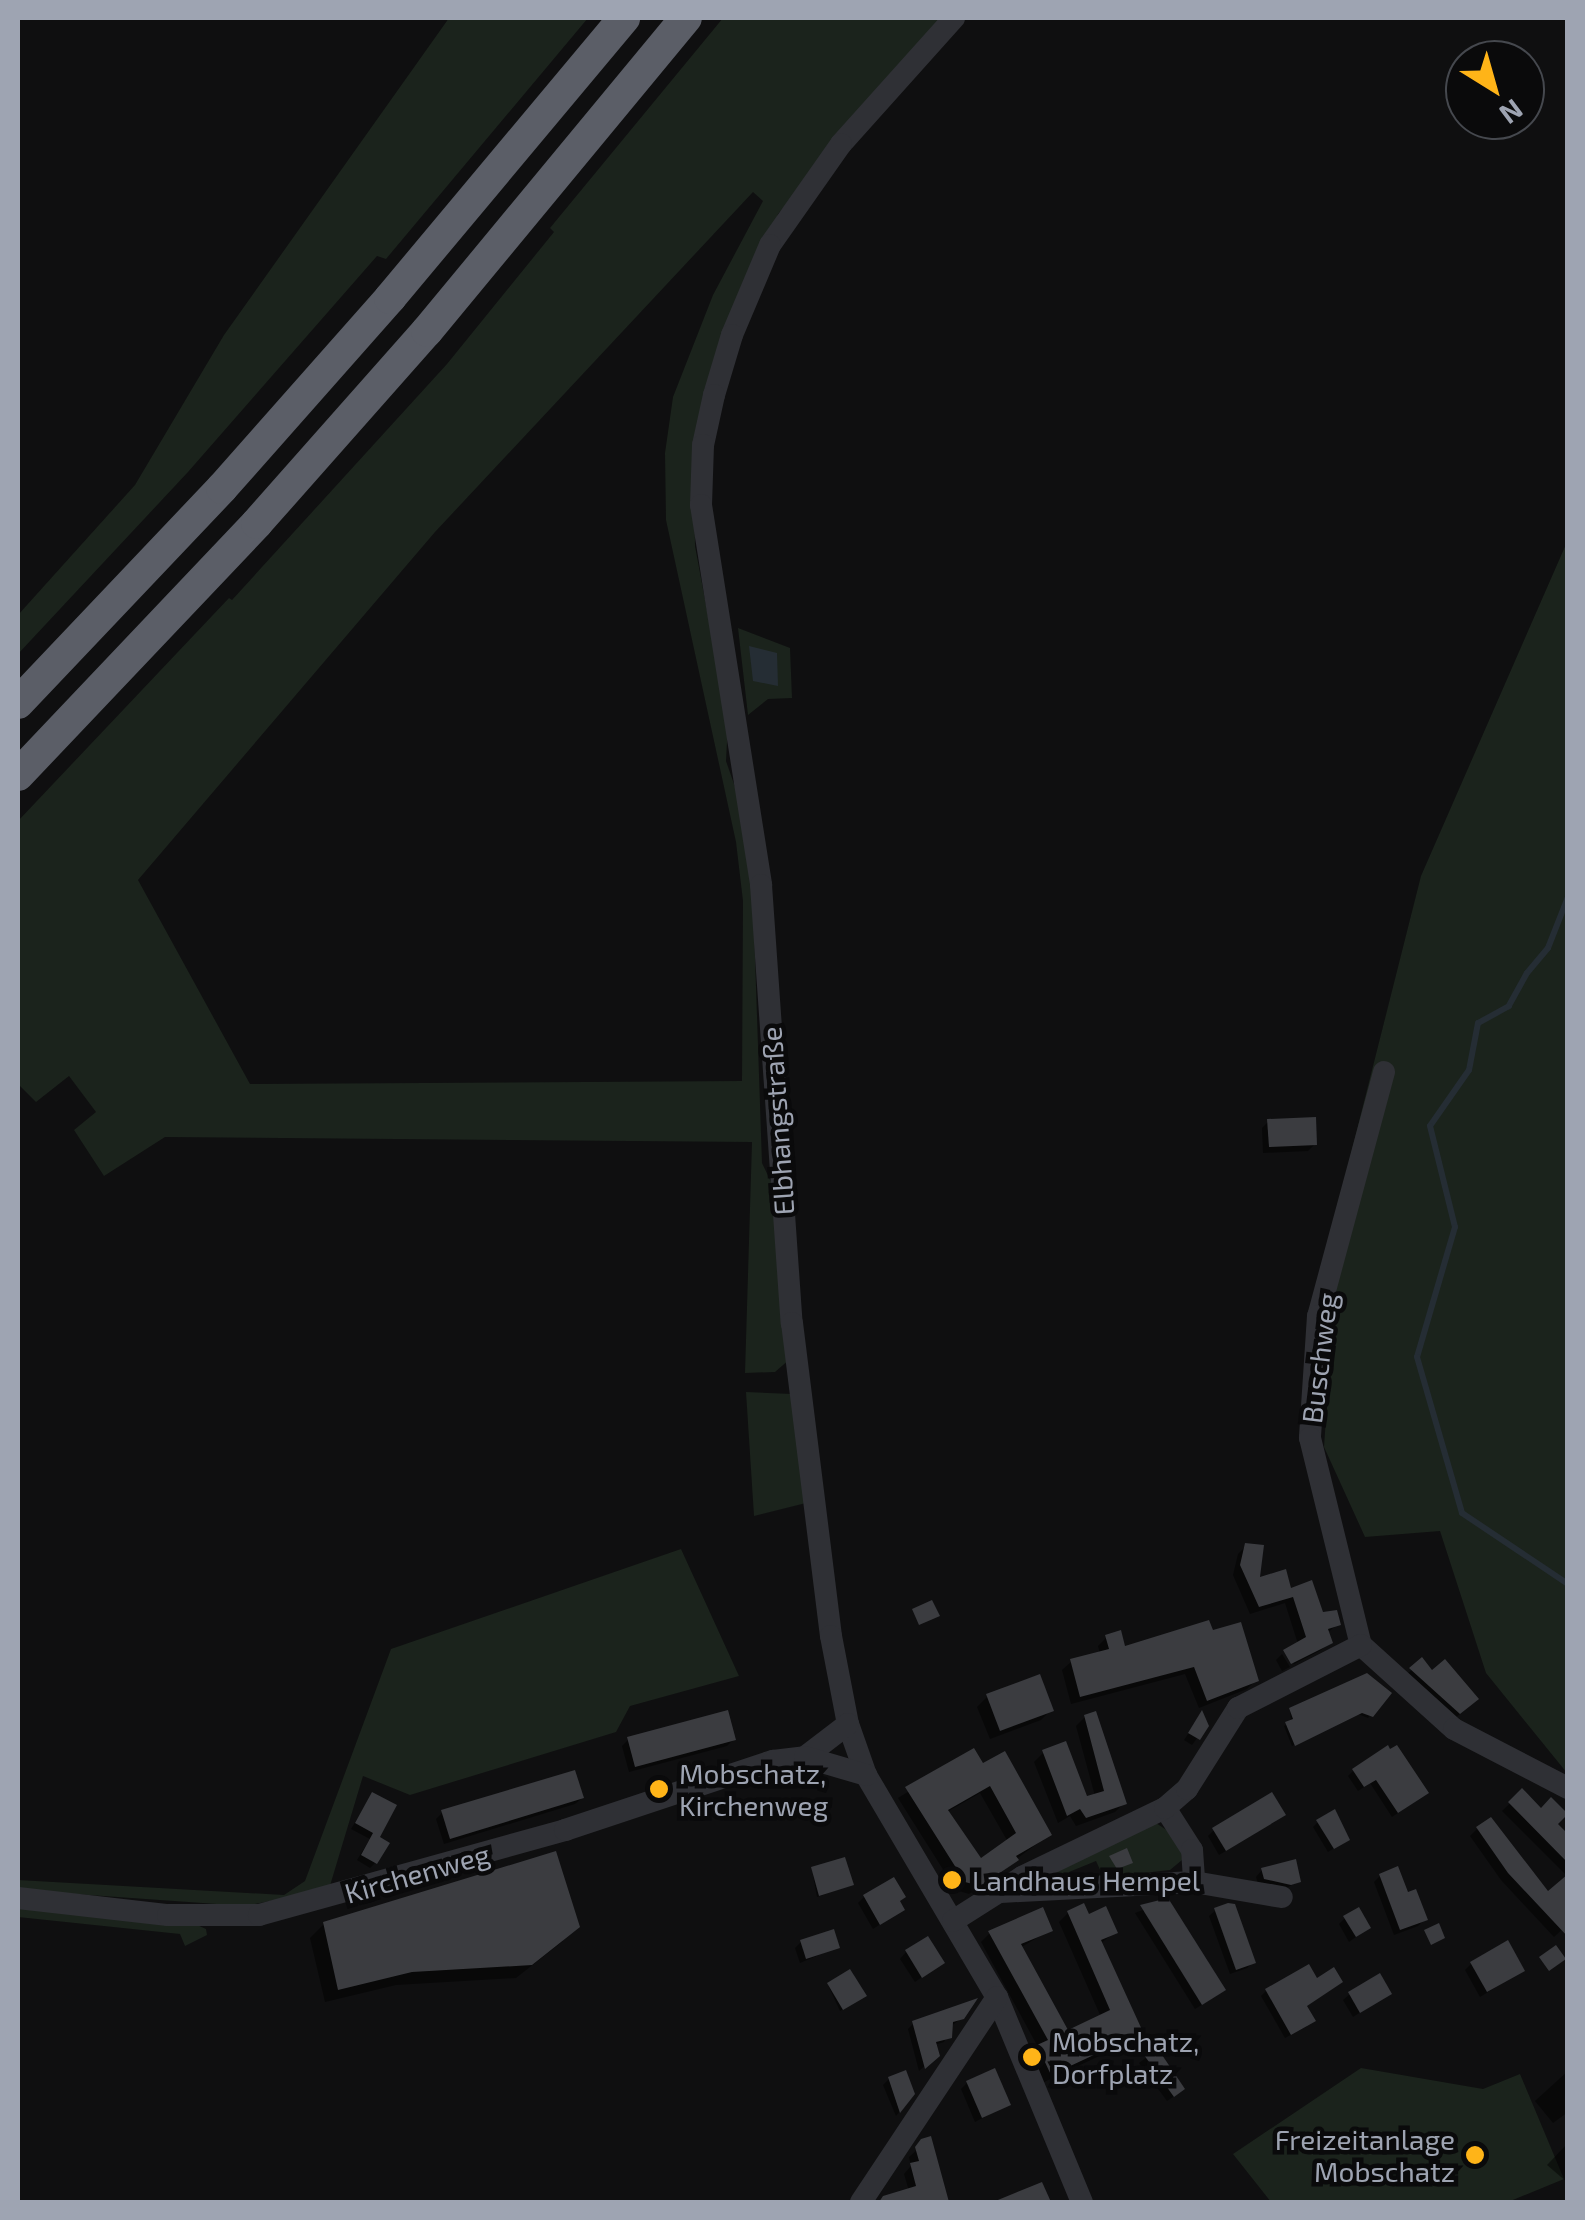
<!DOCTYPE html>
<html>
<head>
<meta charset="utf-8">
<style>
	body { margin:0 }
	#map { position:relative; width:1585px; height:2220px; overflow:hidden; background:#0f0f10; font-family:"Exo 2",sans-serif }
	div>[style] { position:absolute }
	.green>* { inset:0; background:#1b231c }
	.water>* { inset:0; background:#252d34 }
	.shadow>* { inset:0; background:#0007 }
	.stream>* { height:6px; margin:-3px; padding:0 3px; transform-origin:3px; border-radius:3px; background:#252d34 }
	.building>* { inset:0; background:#3b3c40 }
	.minor>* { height:22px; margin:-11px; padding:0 11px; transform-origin:11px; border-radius:11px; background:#2f3035 }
	.highway>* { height:32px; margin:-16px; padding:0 16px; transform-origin:16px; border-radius:16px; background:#5b5e67 }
	.dots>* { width:28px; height:28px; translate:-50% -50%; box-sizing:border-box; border:5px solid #0a0a0b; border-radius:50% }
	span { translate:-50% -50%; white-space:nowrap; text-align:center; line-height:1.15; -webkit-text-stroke:9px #0a0a0b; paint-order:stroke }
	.street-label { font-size:28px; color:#9ea4b2 }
	.poi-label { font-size:28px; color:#9ea4b2 }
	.left { translate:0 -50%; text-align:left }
	.right { translate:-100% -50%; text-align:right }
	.frame { position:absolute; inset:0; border:20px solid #9ea4b2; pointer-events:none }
	.north { position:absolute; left:1445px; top:40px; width:100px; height:100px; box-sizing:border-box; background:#0a0a0b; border:2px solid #45484e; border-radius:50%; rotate:143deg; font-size:28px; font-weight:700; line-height:40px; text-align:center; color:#9ea4b2 }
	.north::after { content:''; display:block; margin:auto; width:35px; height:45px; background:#ffb418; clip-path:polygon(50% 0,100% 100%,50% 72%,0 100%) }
</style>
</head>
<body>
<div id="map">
	<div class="green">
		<div style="clip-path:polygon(449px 18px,588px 18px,386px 259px,377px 256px,188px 472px,18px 654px,18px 615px,135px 485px,224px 335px)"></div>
		<div style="clip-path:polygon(evenodd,723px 18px,946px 18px,778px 214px,694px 450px,695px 546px,728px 723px,726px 761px,741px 804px,753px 898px,762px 1163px,773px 1186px,790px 1359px,775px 1372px,745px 1373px,752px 1142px,165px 1137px,104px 1176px,74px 1130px,96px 1112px,69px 1076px,36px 1102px,18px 1084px,18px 821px,229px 598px,232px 600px,447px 364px,554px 232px,550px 228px,723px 18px,753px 192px,763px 201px,713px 295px,673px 397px,665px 453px,666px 520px,736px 842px,743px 901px,742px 1081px,250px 1084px,138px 880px,435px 532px,753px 192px)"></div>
		<div style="clip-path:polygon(1567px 542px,1567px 1773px,1486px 1673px,1440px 1531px,1365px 1537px,1324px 1447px,1341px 1193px,1421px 876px)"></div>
		<div style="clip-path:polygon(738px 628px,790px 648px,792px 698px,768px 699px,748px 715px)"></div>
		<div style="clip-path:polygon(746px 1392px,792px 1394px,806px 1503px,754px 1516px)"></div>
		<div style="clip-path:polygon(681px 1549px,739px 1676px,630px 1706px,616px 1732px,410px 1795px,363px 1776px,329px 1889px,245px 1906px,18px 1890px,18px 1880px,284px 1895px,305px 1881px,391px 1649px)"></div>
		<div style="clip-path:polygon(1156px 1823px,1180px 1839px,1182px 1860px,1170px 1870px,1091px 1879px,1102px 1874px,1096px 1861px,1069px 1872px,1072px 1884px,1037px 1878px)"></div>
		<div style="clip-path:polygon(18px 1906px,195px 1924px,206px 1929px,207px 1935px,185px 1946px,180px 1934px,18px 1917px)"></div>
		<div style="clip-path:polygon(1361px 2068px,1483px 2089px,1520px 2074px,1564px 2179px,1508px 2202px,1271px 2202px,1233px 2154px)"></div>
	</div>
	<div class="water">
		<div style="clip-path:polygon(749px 646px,777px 653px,778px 686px,753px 681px)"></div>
	</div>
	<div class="shadow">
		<div style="clip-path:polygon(1268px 1122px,1315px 1144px,1308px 1151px,1263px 1153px,1262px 1128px)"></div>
		<div style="clip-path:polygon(1246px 1546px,1257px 1580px,1290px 1591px,1338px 1624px,1327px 1633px,1330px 1642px,1321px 1650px,1294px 1664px,1286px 1651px,1298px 1644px,1285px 1603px,1250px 1614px,1233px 1575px,1238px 1554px)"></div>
		<div style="clip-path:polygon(1212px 1633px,1256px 1680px,1247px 1689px,1199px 1708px,1185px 1674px,1071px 1704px,1062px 1670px,1071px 1662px,1100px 1654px,1098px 1646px,1107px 1637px,1123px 1649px)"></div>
		<div style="clip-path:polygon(1282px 1654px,1290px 1667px,1282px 1671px,1276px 1660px)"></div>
		<div style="clip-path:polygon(1421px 1661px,1466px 1709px,1449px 1723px,1401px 1680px)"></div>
		<div style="clip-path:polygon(1388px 1694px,1368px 1718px,1358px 1714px,1292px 1746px,1284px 1726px,1291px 1722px,1290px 1710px)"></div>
		<div style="clip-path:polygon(987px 1697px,1051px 1710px,1041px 1720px,990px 1739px,977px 1707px)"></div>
		<div style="clip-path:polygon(1201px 1715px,1206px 1726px,1192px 1745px,1184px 1740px)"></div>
		<div style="clip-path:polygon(1085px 1717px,1124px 1803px,1115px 1812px,1076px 1826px,1070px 1816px,1058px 1823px,1034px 1762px,1043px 1753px,1085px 1800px,1095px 1796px,1076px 1726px)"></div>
		<div style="clip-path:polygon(628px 1740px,733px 1740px,727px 1746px,629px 1772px,622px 1746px)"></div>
		<div style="clip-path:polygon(evenodd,973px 1752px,982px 1767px,1049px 1835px,969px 1894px,956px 1890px,898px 1798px,973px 1752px,980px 1793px,1008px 1842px,980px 1861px,947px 1812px,980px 1793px)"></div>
		<div style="clip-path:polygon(1353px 1771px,1420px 1798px,1392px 1817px,1370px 1783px,1358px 1791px,1348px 1776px)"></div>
		<div style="clip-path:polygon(1522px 1792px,1568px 1838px,1568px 1877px,1502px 1811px)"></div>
		<div style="clip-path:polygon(372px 1795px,377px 1838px,375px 1863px,370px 1868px,357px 1860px,370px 1839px,351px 1829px)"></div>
		<div style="clip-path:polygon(582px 1798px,575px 1804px,444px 1844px,436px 1819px,443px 1812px)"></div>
		<div style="clip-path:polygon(1276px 1821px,1219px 1855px,1208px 1836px,1214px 1830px)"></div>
		<div style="clip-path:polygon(1318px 1822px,1347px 1840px,1328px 1852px,1313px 1827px)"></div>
		<div style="clip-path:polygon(1477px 1829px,1548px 1895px,1568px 1924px,1554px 1937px,1501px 1880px,1470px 1836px)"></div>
		<div style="clip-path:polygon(812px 1869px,849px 1886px,817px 1897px)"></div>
		<div style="clip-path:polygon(1262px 1870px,1299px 1881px,1283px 1890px,1258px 1884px,1256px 1877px)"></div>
		<div style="clip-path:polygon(1380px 1876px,1425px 1919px,1418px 1926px,1394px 1935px,1374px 1882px)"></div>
		<div style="clip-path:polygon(864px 1897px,898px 1902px,902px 1910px,873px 1929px,858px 1903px)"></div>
		<div style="clip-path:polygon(1167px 1901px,1216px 1996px,1195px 2009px,1135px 1913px)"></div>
		<div style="clip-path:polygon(1216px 1910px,1253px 1962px,1247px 1968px,1230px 1974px,1209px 1916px)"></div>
		<div style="clip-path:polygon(1068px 1913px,1115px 1932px,1100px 1944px,1140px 2032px,1131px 2041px,1042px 2083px,1029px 2056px,1038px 2047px,981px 1942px,990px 1933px,1050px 1930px,1020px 1948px,1067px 2033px,1101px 2017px,1059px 1922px)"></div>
		<div style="clip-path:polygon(1345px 1918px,1368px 1928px,1349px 1942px,1339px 1924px)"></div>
		<div style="clip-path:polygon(324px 1924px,563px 1941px,516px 1978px,396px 1985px,325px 2002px,310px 1938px)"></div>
		<div style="clip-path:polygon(801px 1942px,837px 1947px,800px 1963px,795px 1948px)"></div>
		<div style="clip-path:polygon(906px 1952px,942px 1963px,915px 1982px,900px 1959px)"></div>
		<div style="clip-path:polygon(1471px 1964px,1522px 1971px,1480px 1997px,1465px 1970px)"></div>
		<div style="clip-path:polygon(828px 1985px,861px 1998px,840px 2011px)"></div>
		<div style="clip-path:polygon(1266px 1991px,1305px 2007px,1307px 2026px,1285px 2038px,1261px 1996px)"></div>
		<div style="clip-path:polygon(1350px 1994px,1389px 1994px,1353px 2017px,1343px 2000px)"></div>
		<div style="clip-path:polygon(962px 2018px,951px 2026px,944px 2042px,934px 2045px,937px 2055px,919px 2071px,908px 2029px,913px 2024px)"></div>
		<div style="clip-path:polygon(1156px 2050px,1176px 2095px,1167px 2101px,1139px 2063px)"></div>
		<div style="clip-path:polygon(1568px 2071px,1568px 2112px,1553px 2123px,1535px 2101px)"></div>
		<div style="clip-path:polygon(889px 2079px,901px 2110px,896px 2116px,883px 2085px)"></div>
		<div style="clip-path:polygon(967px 2083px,1008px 2104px,975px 2122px,961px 2089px)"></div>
		<div style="clip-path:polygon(929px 2139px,947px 2202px,880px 2202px,909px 2191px,904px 2174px,911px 2166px,909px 2157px)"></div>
		<div style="clip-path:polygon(1568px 2143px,1568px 2183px,1547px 2165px)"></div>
	</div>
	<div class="stream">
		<div style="left:1568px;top:897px;width:55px;rotate:111.4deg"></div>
		<div style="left:1548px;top:948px;width:33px;rotate:130deg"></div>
		<div style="left:1527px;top:973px;width:38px;rotate:119deg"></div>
		<div style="left:1509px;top:1006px;width:35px;rotate:151deg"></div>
		<div style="left:1478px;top:1023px;width:48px;rotate:100.8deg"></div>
		<div style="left:1469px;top:1070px;width:68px;rotate:124.9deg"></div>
		<div style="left:1430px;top:1126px;width:104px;rotate:76.1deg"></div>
		<div style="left:1455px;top:1227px;width:135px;rotate:106.3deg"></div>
		<div style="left:1417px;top:1357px;width:162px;rotate:73.9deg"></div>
		<div style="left:1462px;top:1513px;width:128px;rotate:33.8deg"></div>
	</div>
	<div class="building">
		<div style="clip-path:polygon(1316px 1117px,1317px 1145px,1269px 1147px,1267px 1119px)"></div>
		<div style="clip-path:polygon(1245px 1543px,1264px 1545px,1260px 1577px,1286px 1569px,1291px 1588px,1312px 1580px,1323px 1612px,1337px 1610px,1341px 1625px,1328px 1629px,1333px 1643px,1291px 1664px,1283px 1650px,1306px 1637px,1293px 1597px,1259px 1607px,1240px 1565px)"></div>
		<div style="clip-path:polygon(932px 1600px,940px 1616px,919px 1625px,912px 1609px)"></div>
		<div style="clip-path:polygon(1209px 1620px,1213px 1630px,1241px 1622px,1259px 1681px,1207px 1701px,1194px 1667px,1080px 1697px,1070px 1659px,1109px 1649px,1105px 1635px,1121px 1630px,1125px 1646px)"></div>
		<div style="clip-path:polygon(1422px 1657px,1432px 1670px,1445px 1659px,1479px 1699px,1460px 1714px,1409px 1668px)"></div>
		<div style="clip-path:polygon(1367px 1673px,1392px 1693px,1373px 1717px,1362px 1713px,1295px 1746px,1285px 1722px,1293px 1719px,1289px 1708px)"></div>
		<div style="clip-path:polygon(1040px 1674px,1054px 1711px,1000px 1731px,986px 1694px)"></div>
		<div style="clip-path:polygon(728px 1710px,736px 1740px,635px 1767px,627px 1737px)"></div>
		<div style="clip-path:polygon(1202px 1710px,1209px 1726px,1200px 1740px,1188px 1733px)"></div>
		<div style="clip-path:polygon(1096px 1711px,1127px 1804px,1086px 1818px,1080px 1809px,1067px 1816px,1042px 1750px,1066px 1741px,1087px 1796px,1104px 1791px,1084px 1715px)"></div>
		<div style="clip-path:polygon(1388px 1745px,1390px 1749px,1397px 1745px,1429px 1793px,1398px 1813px,1376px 1780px,1364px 1787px,1352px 1769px)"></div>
		<div style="clip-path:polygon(evenodd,974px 1748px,983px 1763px,1005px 1751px,1052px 1835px,1016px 1856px,1019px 1860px,980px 1886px,965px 1882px,905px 1787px,974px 1748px,990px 1786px,1016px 1833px,981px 1858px,948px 1810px,990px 1786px)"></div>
		<div style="clip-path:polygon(575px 1770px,584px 1798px,450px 1839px,441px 1810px)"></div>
		<div style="clip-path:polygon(1522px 1788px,1541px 1808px,1551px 1797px,1568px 1814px,1558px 1824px,1568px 1834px,1568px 1863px,1508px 1802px)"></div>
		<div style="clip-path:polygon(372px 1792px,397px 1805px,380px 1837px,390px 1843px,377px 1864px,361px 1855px,373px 1833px,355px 1823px)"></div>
		<div style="clip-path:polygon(1272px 1792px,1286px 1815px,1226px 1851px,1212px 1828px)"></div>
		<div style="clip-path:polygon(1335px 1809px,1350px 1840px,1334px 1849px,1316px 1820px)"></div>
		<div style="clip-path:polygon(1491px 1817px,1548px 1891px,1568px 1874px,1568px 1937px,1508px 1873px,1476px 1827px)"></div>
		<div style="clip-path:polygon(1127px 1848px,1133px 1863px,1117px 1869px,1109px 1856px)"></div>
		<div style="clip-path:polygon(556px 1851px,580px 1927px,532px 1965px,412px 1972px,338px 1990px,323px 1922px)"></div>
		<div style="clip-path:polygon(845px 1857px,854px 1885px,819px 1896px,811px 1867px)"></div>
		<div style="clip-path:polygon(1296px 1859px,1301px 1882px,1291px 1885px,1264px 1879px,1261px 1868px)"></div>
		<div style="clip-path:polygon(1398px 1866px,1408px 1892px,1416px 1889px,1428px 1920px,1400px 1930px,1379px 1874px)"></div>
		<div style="clip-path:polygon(894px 1877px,906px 1897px,900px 1901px,905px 1910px,880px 1925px,863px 1895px)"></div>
		<div style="clip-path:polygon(1168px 1898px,1226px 1990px,1202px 2005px,1140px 1905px)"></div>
		<div style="clip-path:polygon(1084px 1903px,1089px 1914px,1106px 1906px,1118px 1933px,1101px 1940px,1143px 2032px,1051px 2075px,1037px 2045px,1048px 2040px,988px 1931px,1043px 1907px,1053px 1931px,1021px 1944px,1068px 2030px,1110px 2010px,1067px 1911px)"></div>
		<div style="clip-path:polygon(1228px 1903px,1235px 1904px,1256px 1963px,1236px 1970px,1214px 1908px)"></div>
		<div style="clip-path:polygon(1359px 1907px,1371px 1928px,1356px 1937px,1343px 1916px)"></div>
		<div style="clip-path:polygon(1439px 1923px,1445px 1938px,1431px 1945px,1424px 1930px)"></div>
		<div style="clip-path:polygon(834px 1929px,840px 1948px,806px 1959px,800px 1940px)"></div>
		<div style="clip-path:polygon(928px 1936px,945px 1963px,922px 1978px,905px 1950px)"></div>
		<div style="clip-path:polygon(1508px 1940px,1525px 1971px,1487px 1992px,1470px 1962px)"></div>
		<div style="clip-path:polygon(1556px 1945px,1566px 1959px,1549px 1971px,1539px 1957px)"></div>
		<div style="clip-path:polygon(1309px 1964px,1317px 1978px,1334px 1967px,1343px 1982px,1307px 2006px,1316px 2021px,1291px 2035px,1265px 1989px)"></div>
		<div style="clip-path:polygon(850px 1969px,867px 1996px,843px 2010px,827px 1983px)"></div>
		<div style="clip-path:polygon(1380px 1973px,1392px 1994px,1360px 2013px,1348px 1992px)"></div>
		<div style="clip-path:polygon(978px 1998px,964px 2019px,953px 2022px,952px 2038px,936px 2042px,940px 2056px,925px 2069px,912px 2021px)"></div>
		<div style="clip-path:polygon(1156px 2046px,1185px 2089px,1174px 2097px,1144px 2055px)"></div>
		<div style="clip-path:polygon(995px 2068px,1011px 2105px,982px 2118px,966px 2081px)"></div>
		<div style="clip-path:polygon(906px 2070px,915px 2094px,900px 2113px,888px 2077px)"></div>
		<div style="clip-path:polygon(931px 2136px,949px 2202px,879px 2202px,883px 2196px,916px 2186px,910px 2163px,919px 2161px,915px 2147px,921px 2139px)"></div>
		<div style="clip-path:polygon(1042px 2182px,1051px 2202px,993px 2202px)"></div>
	</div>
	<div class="minor">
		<div style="left:954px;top:18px;width:169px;rotate:131.9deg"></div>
		<div style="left:841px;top:144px;width:123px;rotate:125.1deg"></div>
		<div style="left:770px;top:245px;width:98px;rotate:112.9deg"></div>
		<div style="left:732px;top:335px;width:63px;rotate:106.7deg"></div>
		<div style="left:714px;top:395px;width:51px;rotate:102.4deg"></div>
		<div style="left:703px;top:445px;width:60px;rotate:91.9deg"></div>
		<div style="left:701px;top:505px;width:385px;rotate:81deg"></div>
		<div style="left:761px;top:885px;width:439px;rotate:86deg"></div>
		<div style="left:792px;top:1323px;width:315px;rotate:82.9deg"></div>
		<div style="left:831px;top:1636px;width:90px;rotate:79.1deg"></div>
		<div style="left:848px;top:1724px;width:54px;rotate:70.6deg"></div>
		<div style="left:866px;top:1775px;width:258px;rotate:59.5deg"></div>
		<div style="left:997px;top:1997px;width:222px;rotate:67.5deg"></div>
		<div style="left:1384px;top:1072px;width:253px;rotate:105.1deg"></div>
		<div style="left:1318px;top:1316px;width:122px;rotate:93.8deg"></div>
		<div style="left:1310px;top:1438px;width:213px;rotate:76.2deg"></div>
		<div style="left:1361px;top:1645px;width:125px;rotate:42.1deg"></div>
		<div style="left:1454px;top:1729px;width:128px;rotate:27.4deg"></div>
		<div style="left:805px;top:1757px;width:54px;rotate:-37.5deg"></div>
		<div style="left:1165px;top:1808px;width:50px;rotate:57.3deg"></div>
		<div style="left:1192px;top:1850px;width:32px;rotate:86deg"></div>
		<div style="left:1001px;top:1892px;width:193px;rotate:-3deg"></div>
		<div style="left:1194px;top:1882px;width:89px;rotate:9.7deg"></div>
		<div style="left:18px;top:1898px;width:151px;rotate:6.5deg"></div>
		<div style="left:168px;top:1915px;width:91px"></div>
		<div style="left:259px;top:1915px;width:318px;rotate:-15.5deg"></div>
		<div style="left:565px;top:1830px;width:219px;rotate:-18.4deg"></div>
		<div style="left:773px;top:1761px;width:32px;rotate:-7deg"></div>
		<div style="left:805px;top:1757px;width:64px;rotate:16.4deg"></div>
		<div style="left:953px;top:1921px;width:82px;rotate:-32.5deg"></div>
		<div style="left:1022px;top:1877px;width:159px;rotate:-25.8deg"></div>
		<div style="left:1165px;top:1808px;width:29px;rotate:-41deg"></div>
		<div style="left:1187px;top:1789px;width:96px;rotate:-57.8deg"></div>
		<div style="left:1238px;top:1708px;width:138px;rotate:-27.1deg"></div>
		<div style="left:861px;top:2202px;width:246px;rotate:-56.4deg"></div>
	</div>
	<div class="highway">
		<div style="left:18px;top:703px;width:296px;rotate:-46.5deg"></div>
		<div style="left:222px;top:488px;width:254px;rotate:-48.5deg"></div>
		<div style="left:390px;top:298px;width:365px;rotate:-50.1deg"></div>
		<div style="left:18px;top:775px;width:347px;rotate:-46.5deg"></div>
		<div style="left:257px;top:523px;width:256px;rotate:-48.5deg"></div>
		<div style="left:427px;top:331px;width:406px;rotate:-50.4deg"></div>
	</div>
	<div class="dots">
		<div style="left:659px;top:1789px;background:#ffb418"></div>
		<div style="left:952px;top:1880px;background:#ffb418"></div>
		<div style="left:1032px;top:2057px;background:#ffb418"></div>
		<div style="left:1475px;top:2155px;background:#ffb418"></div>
	</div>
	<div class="street-label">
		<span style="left:777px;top:1121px;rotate:-94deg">Elbhangstraße</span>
		<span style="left:1319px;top:1358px;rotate:-83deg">Buschweg</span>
		<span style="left:417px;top:1873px;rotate:-16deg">Kirchenweg</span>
	</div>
	<div class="poi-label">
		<span class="left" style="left:679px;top:1789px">Mobschatz,<br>Kirchenweg</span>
		<span class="left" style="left:972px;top:1880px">Landhaus Hempel</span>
		<span class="left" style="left:1052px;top:2057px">Mobschatz,<br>Dorfplatz</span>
		<span class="right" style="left:1455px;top:2155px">Freizeitanlage<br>Mobschatz</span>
	</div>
	<div class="frame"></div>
	<div class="north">N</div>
</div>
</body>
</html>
